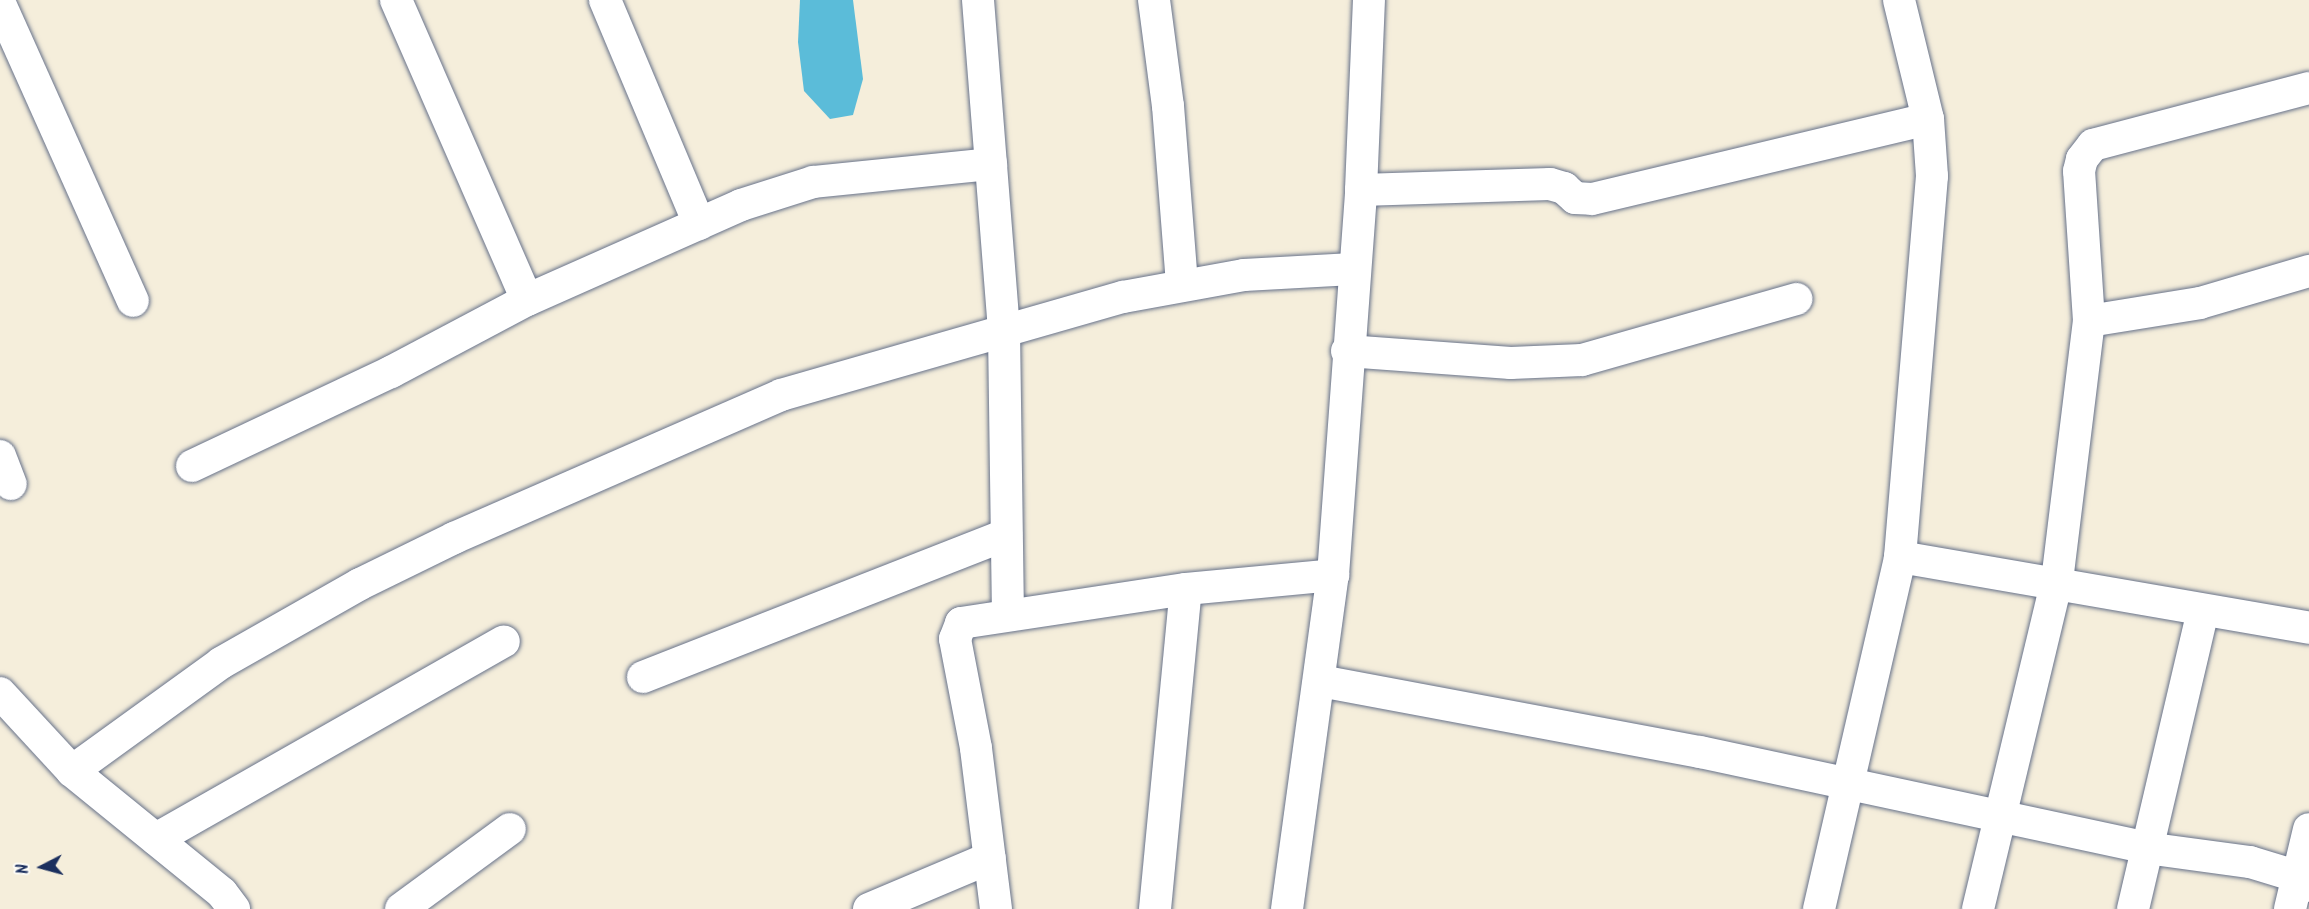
<!DOCTYPE html>
<html>
<head>
<meta charset="utf-8">
<style>
	body { margin:0 }
	#map { position:relative; width:2309px; height:909px; overflow:hidden; background:#f5eedb; font-family:Kalam,sans-serif }
	div>[style] { position:absolute }
	.water>* { inset:0; background:#5bbcd9 }
	.roads { filter:drop-shadow(0 0 2px #67728a) drop-shadow(0 0 2px #67728a) }
	.minor>* { height:32px; margin:-16px; padding:0 16px; transform-origin:16px; border-radius:16px; background:#fff }
	span { translate:-50% -50%; white-space:nowrap; text-align:center; line-height:1.15; -webkit-text-stroke:4.5px #fdfcf7; paint-order:stroke }
	.north { position:absolute; left:12px; top:837px; width:60px; height:60px; -webkit-text-stroke:4px #fdfcf7; paint-order:stroke; rotate:264deg; font-size:16px; font-weight:700; line-height:24px; text-align:center; color:#1b2f5e }
	.north::after { content:''; display:block; margin:auto; width:21px; height:27px; background:#1b2f5e; clip-path:polygon(50% 0,100% 100%,50% 72%,0 100%) }
</style>
</head>
<body>
<div id="map">
	<div class="water">
		<div style="clip-path:polygon(800px 0,853px 0,863px 79px,853px 115px,830px 119px,804px 91px,798px 42px)"></div>
	</div>
	<div class="roads">
		<div class="minor">
			<div style="left:396px;top:0;width:327px;rotate:66.4deg"></div>
			<div style="left:605px;top:0;width:243px;rotate:67.2deg"></div>
			<div style="left:978px;top:0;width:332px;rotate:85.5deg"></div>
			<div style="left:1004px;top:331px;width:282px;rotate:89.2deg"></div>
			<div style="left:1154px;top:0;width:107px;rotate:82.5deg"></div>
			<div style="left:1168px;top:106px;width:179px;rotate:85.5deg"></div>
			<div style="left:1px;top:6px;width:323px;rotate:65.9deg"></div>
			<div style="left:1361px;top:190px;width:189px;rotate:-1.8deg"></div>
			<div style="left:1550px;top:184px;width:15px;rotate:16deg"></div>
			<div style="left:1564px;top:188px;width:15px;rotate:42deg"></div>
			<div style="left:1575px;top:198px;width:17px;rotate:3deg"></div>
			<div style="left:1592px;top:199px;width:345px;rotate:-13.4deg"></div>
			<div style="left:2089px;top:321px;width:112px;rotate:-9.2deg"></div>
			<div style="left:2200px;top:303px;width:114px;rotate:-16.4deg"></div>
			<div style="left:1347px;top:351px;width:164px;rotate:4.2deg"></div>
			<div style="left:1511px;top:363px;width:71px;rotate:-2.4deg"></div>
			<div style="left:1582px;top:360px;width:223px;rotate:-15.9deg"></div>
			<div style="left:0;top:456px;width:30px;rotate:69deg"></div>
			<div style="left:192px;top:466px;width:220px;rotate:-25.3deg"></div>
			<div style="left:391px;top:372px;width:154px;rotate:-27.9deg"></div>
			<div style="left:527px;top:300px;width:234px;rotate:-23.9deg"></div>
			<div style="left:741px;top:205px;width:76px;rotate:-17.7deg"></div>
			<div style="left:813px;top:182px;width:179px;rotate:-5.8deg"></div>
			<div style="left:1900px;top:557px;width:415px;rotate:9.8deg"></div>
			<div style="left:643px;top:677px;width:390px;rotate:-21.4deg"></div>
			<div style="left:1320px;top:681px;width:387px;rotate:10.6deg"></div>
			<div style="left:1700px;top:752px;width:456px;rotate:12.1deg"></div>
			<div style="left:2146px;top:848px;width:105px;rotate:7.7deg"></div>
			<div style="left:2250px;top:862px;width:48px;rotate:16.9deg"></div>
			<div style="left:2296px;top:876px;width:16px;rotate:38deg"></div>
			<div style="left:0;top:693px;width:106px;rotate:47.3deg"></div>
			<div style="left:72px;top:771px;width:193px;rotate:39.1deg"></div>
			<div style="left:222px;top:893px;width:20px;rotate:53deg"></div>
			<div style="left:72px;top:771px;width:184px;rotate:-35.9deg"></div>
			<div style="left:221px;top:663px;width:160px;rotate:-29.6deg"></div>
			<div style="left:360px;top:584px;width:105px;rotate:-26.1deg"></div>
			<div style="left:454px;top:538px;width:357px;rotate:-23.6deg"></div>
			<div style="left:781px;top:395px;width:356px;rotate:-16deg"></div>
			<div style="left:1123px;top:297px;width:123px;rotate:-10.3deg"></div>
			<div style="left:1244px;top:275px;width:109px;rotate:-3.2deg"></div>
			<div style="left:156px;top:839px;width:400px;rotate:-29.6deg"></div>
			<div style="left:401px;top:909px;width:135px;rotate:-36.3deg"></div>
			<div style="left:869px;top:909px;width:131px;rotate:-22.9deg"></div>
			<div style="left:996px;top:909px;width:162px;rotate:-97.1deg"></div>
			<div style="left:976px;top:748px;width:111px;rotate:-100.9deg"></div>
			<div style="left:955px;top:639px;width:17px;rotate:-69deg"></div>
			<div style="left:961px;top:623px;width:228px;rotate:-8.6deg"></div>
			<div style="left:1186px;top:589px;width:148px;rotate:-5.4deg"></div>
			<div style="left:1155px;top:909px;width:321px;rotate:-84.5deg"></div>
			<div style="left:1287px;top:909px;width:337px;rotate:-82.2deg"></div>
			<div style="left:1333px;top:575px;width:386px;rotate:-85.8deg"></div>
			<div style="left:1361px;top:190px;width:190px;rotate:-87.6deg"></div>
			<div style="left:1819px;top:909px;width:361px;rotate:-77deg"></div>
			<div style="left:1900px;top:557px;width:382px;rotate:-85.2deg"></div>
			<div style="left:1932px;top:176px;width:57px;rotate:-94deg"></div>
			<div style="left:1928px;top:119px;width:122px;rotate:-103.7deg"></div>
			<div style="left:1978px;top:909px;width:337px;rotate:-76.5deg"></div>
			<div style="left:2057px;top:581px;width:262px;rotate:-83deg"></div>
			<div style="left:2089px;top:321px;width:150px;rotate:-93.8deg"></div>
			<div style="left:2079px;top:171px;width:12px;rotate:-76deg"></div>
			<div style="left:2082px;top:159px;width:18px;rotate:-52deg"></div>
			<div style="left:2093px;top:145px;width:223px;rotate:-14.8deg"></div>
			<div style="left:2133px;top:909px;width:307px;rotate:-76.8deg"></div>
			<div style="left:2290px;top:909px;width:82px;rotate:-76.6deg"></div>
		</div>
	</div>
	<div class="north">N</div>
</div>
</body>
</html>
